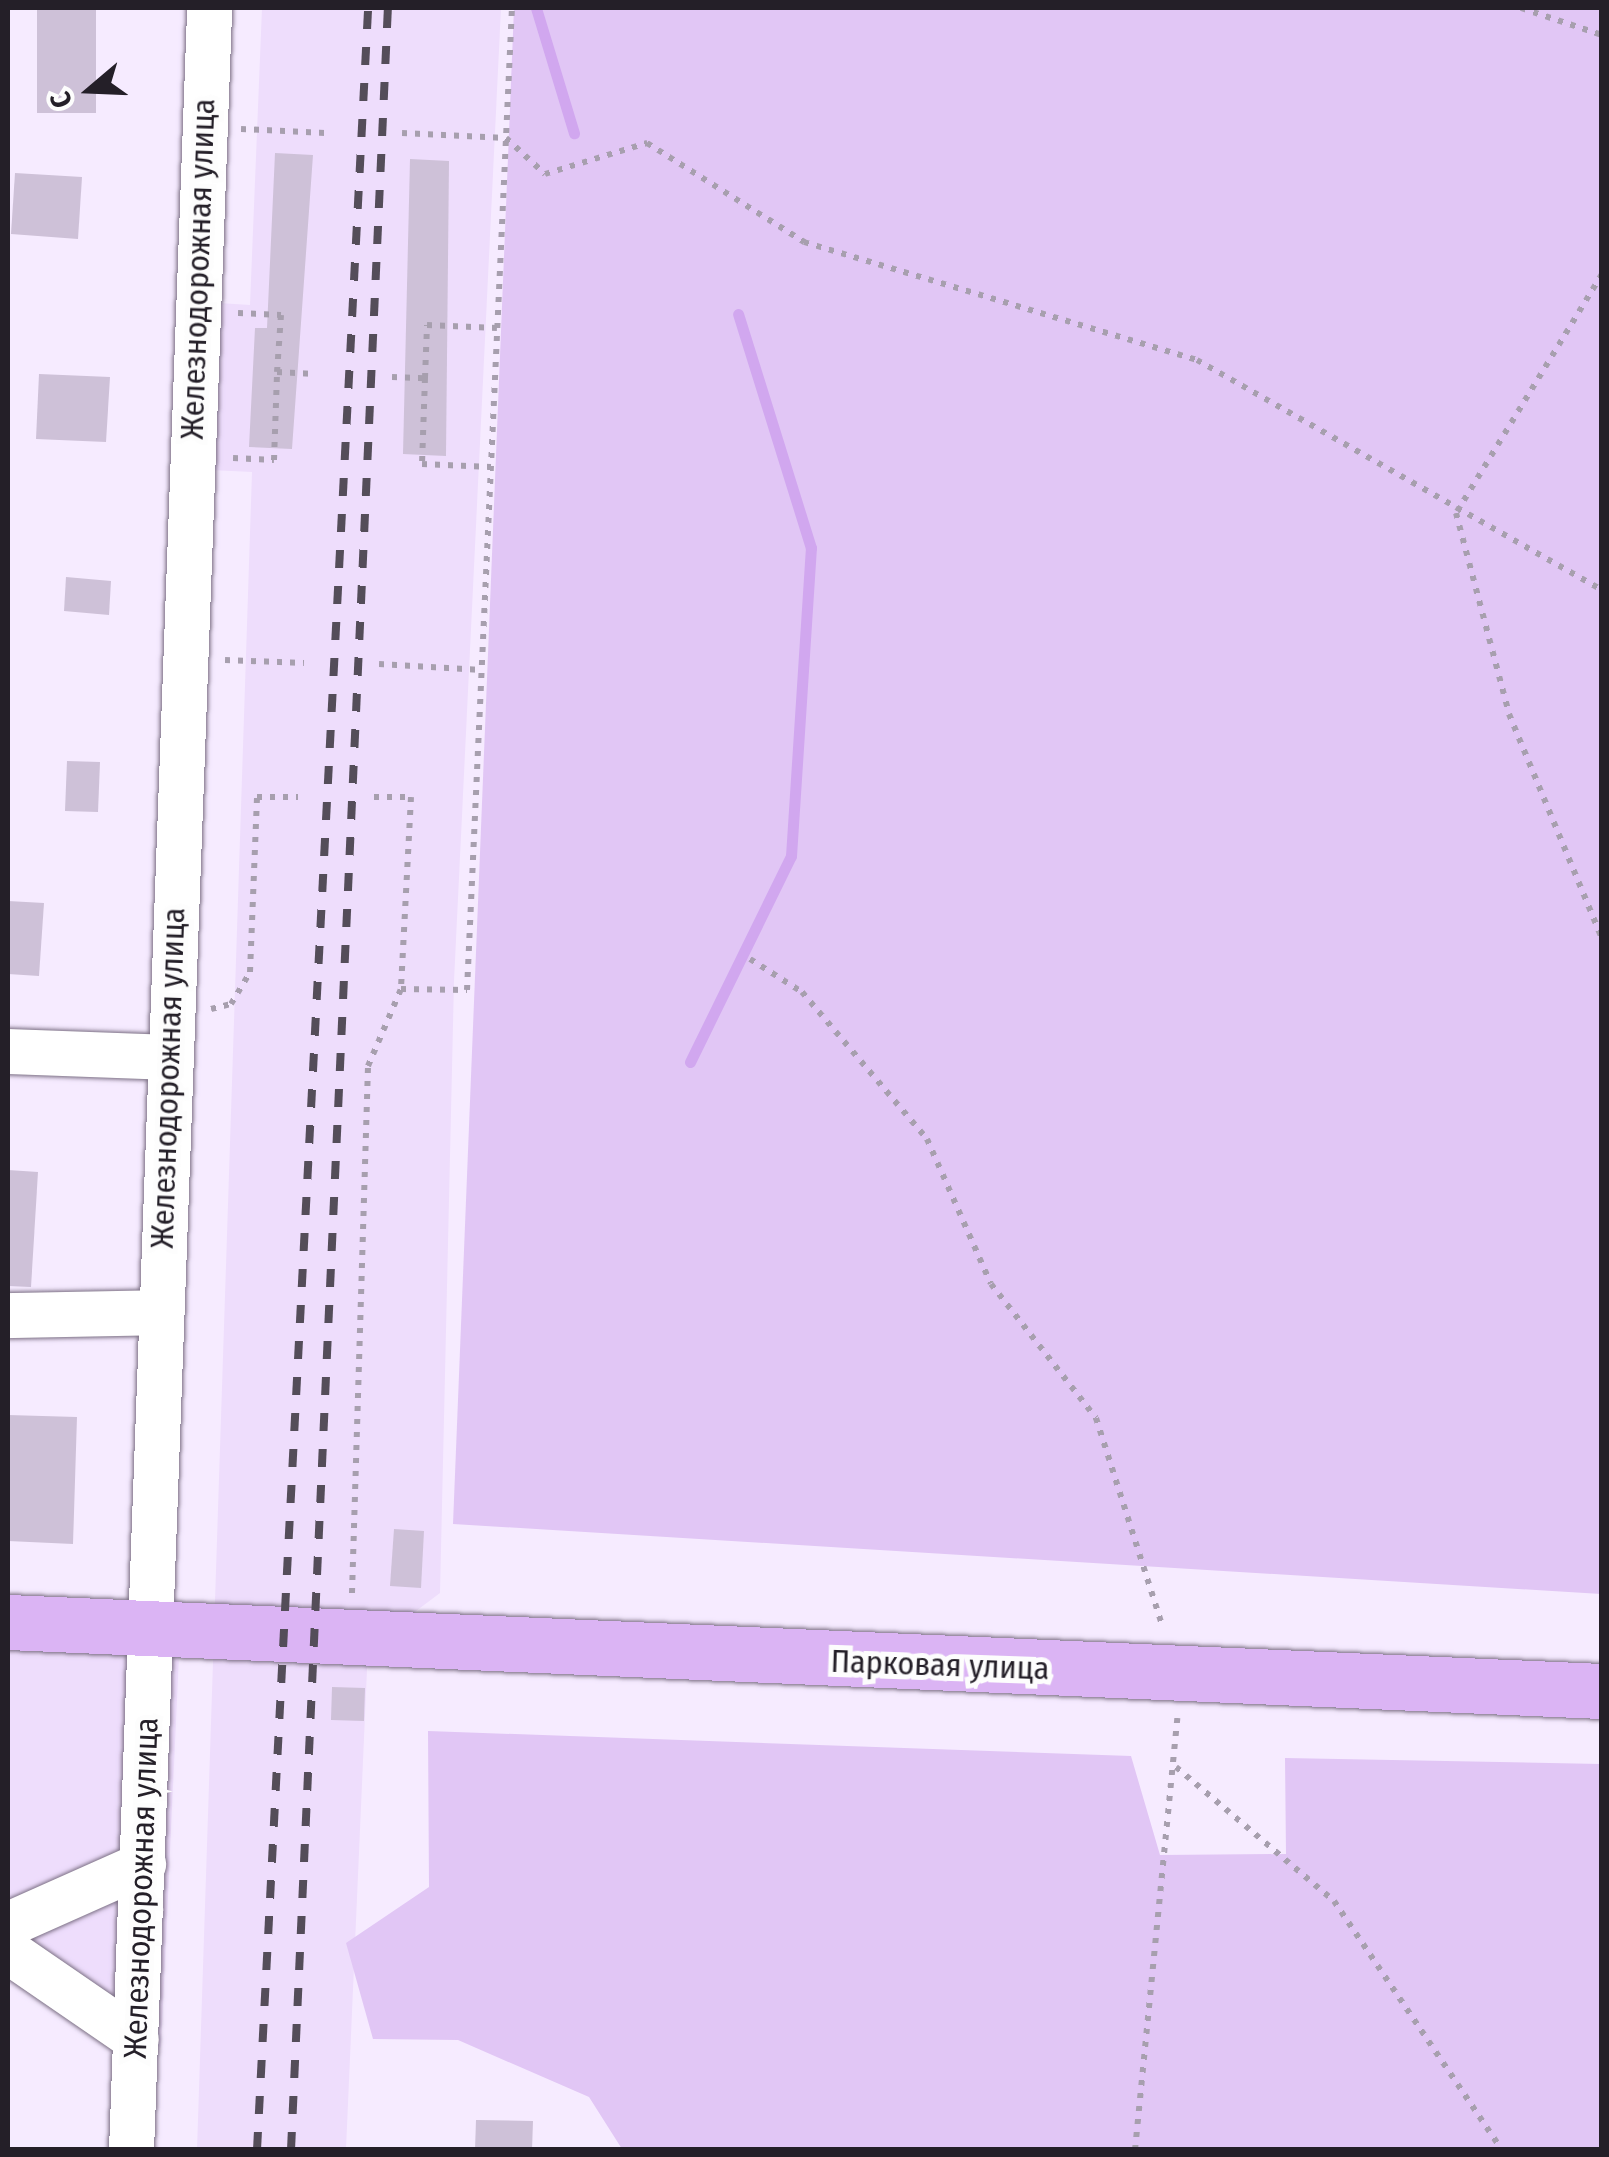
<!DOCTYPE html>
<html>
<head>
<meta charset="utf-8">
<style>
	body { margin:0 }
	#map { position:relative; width:1609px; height:2157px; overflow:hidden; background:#f6ebff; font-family:"Fira Sans Condensed",sans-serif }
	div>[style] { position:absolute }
	.built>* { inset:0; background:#eeddfc }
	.green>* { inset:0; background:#e1c6f5 }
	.stream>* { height:11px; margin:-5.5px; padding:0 5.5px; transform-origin:5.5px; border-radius:5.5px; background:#d1a7ef }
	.building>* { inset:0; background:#cec1d8 }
	.path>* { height:6px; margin-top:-3px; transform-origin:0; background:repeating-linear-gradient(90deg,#a79fae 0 5px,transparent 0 13px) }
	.roads { filter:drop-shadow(0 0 2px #7c7085) drop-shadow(0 0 2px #7c7085) }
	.minor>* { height:45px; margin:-22.5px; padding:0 22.5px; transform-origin:22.5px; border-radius:22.5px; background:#fff }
	.major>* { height:55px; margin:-27.5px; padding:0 27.5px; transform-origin:27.5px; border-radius:27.5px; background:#dbb4f4 }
	.rail>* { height:8px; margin-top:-4px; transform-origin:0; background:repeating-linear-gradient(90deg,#544d59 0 18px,transparent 0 36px) }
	span { translate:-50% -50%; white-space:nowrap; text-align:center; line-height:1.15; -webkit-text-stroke:10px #fdfdfd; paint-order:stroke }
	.street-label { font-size:32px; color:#241f28 }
	.frame { position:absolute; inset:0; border:10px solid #241f28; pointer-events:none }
	.north { position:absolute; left:40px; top:40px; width:100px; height:100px; -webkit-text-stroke:8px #fdfdfd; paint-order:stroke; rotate:251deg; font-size:28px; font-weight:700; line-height:40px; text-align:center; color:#241f28 }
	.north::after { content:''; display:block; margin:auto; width:35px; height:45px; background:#241f28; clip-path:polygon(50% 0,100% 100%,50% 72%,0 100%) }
</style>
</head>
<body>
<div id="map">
	<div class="built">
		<div style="clip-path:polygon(262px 8px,501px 8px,454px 981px,440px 1593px,368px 1647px,346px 2149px,197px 2150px,252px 472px,211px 470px,219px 303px,250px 305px)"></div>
		<div style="clip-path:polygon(8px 1648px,179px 1656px,161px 2048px,8px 1936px)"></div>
	</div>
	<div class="green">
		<div style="clip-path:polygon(514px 8px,1601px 8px,1601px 1594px,453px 1524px)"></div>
		<div style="clip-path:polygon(428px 1731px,1131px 1756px,1160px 1855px,1286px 1854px,1285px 1758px,1601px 1764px,1601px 2149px,622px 2149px,589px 2097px,458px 2040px,373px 2039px,346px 1943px,429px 1887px)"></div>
	</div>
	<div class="stream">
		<div style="left:536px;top:8px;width:131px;rotate:73.1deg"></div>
		<div style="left:690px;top:1062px;width:229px;rotate:-63.9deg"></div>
		<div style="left:791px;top:856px;width:309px;rotate:-86.3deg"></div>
		<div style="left:811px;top:548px;width:245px;rotate:-107.3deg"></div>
	</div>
	<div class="building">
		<div style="clip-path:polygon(37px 8px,96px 8px,96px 113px,37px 113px)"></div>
		<div style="clip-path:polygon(275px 153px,313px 155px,292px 449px,249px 447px,255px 328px,267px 328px)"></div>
		<div style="clip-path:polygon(410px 159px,449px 161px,446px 456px,403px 454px)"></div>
		<div style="clip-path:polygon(15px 173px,82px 177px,78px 239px,11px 234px)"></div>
		<div style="clip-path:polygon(39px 374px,110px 377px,106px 442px,36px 439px)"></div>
		<div style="clip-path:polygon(66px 577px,111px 581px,109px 615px,64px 611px)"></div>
		<div style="clip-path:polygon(67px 761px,100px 762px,98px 812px,65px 811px)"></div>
		<div style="clip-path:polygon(8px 901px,44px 903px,39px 976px,8px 974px)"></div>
		<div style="clip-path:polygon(8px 1170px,38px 1172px,31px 1287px,8px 1286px)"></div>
		<div style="clip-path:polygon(8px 1415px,77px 1417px,73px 1544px,8px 1541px)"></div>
		<div style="clip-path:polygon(394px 1529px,424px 1531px,421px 1588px,390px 1586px)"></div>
		<div style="clip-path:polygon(332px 1687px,365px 1688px,364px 1721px,331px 1720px)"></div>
		<div style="clip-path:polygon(476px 2120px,533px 2121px,532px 2150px,475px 2150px)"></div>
	</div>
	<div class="path">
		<div style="left:1521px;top:8px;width:85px;rotate:18.4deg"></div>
		<div style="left:241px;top:129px;width:84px;rotate:2.7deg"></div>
		<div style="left:402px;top:133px;width:104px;rotate:2.8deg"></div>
		<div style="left:506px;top:138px;width:53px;rotate:42.7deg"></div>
		<div style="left:545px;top:174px;width:107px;rotate:-16.9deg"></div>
		<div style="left:647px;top:143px;width:186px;rotate:32.2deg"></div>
		<div style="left:804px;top:242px;width:410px;rotate:16.7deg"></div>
		<div style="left:1197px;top:360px;width:466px;rotate:29.6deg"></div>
		<div style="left:1602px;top:274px;width:280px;rotate:121.4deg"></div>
		<div style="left:1456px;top:513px;width:208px;rotate:75.2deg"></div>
		<div style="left:1509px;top:714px;width:243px;rotate:67.5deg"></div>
		<div style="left:238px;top:313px;width:43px;rotate:2.7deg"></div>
		<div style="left:281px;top:315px;width:57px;rotate:94deg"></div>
		<div style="left:277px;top:372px;width:38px;rotate:3deg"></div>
		<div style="left:392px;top:377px;width:33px;rotate:2deg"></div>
		<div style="left:425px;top:378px;width:53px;rotate:-87.8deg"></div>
		<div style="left:427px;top:325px;width:70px;rotate:2.5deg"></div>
		<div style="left:425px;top:378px;width:86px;rotate:92deg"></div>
		<div style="left:422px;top:464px;width:69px;rotate:2.5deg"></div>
		<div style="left:233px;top:458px;width:41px;rotate:2.8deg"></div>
		<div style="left:274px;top:460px;width:88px;rotate:-88deg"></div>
		<div style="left:225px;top:660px;width:79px;rotate:2.2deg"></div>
		<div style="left:379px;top:664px;width:103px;rotate:3.3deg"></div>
		<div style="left:374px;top:797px;width:37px"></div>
		<div style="left:411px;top:797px;width:192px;rotate:93deg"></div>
		<div style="left:401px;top:989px;width:66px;rotate:0.9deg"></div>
		<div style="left:467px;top:990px;width:983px;rotate:-87.38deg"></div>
		<div style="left:750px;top:959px;width:62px;rotate:32.4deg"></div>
		<div style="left:802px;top:992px;width:193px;rotate:49.6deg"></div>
		<div style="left:927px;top:1139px;width:158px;rotate:66.2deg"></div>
		<div style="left:991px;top:1284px;width:170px;rotate:51.9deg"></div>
		<div style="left:1096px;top:1418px;width:220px;rotate:72.3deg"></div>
		<div style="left:211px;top:1009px;width:21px;rotate:-14deg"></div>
		<div style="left:231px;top:1004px;width:37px;rotate:-59deg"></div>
		<div style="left:250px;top:972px;width:175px;rotate:-87.7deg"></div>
		<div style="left:257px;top:797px;width:41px"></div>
		<div style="left:352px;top:1593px;width:527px;rotate:-88.26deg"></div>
		<div style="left:368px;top:1066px;width:84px;rotate:-66.8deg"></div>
		<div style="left:1176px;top:1767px;width:207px;rotate:40.3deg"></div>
		<div style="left:1334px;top:1901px;width:300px;rotate:56deg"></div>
		<div style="left:1135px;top:2150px;width:434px;rotate:-84.4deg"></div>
	</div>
	<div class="roads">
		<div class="minor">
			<div style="left:8px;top:1051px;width:161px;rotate:2.1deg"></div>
			<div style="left:8px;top:1315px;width:151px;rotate:-1.1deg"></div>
			<div style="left:8px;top:1924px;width:148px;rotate:-24deg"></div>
			<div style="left:8px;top:1951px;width:155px;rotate:34.5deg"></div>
			<div style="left:131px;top:2150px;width:2143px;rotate:-87.91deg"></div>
		</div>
		<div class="major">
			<div style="left:8px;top:1622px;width:1595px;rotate:2.48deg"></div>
		</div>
	</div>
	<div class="rail">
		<div style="left:257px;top:2150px;width:2145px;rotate:-87.03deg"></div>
		<div style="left:291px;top:2150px;width:2144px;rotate:-87.41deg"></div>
	</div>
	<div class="street-label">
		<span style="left:198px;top:269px;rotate:-88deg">Железнодорожная улица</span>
		<span style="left:168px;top:1078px;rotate:-88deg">Железнодорожная улица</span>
		<span style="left:940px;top:1665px;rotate:2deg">Парковая улица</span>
		<span style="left:141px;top:1888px;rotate:-88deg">Железнодорожная улица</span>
	</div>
	<div class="frame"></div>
	<div class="north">С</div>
</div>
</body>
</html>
